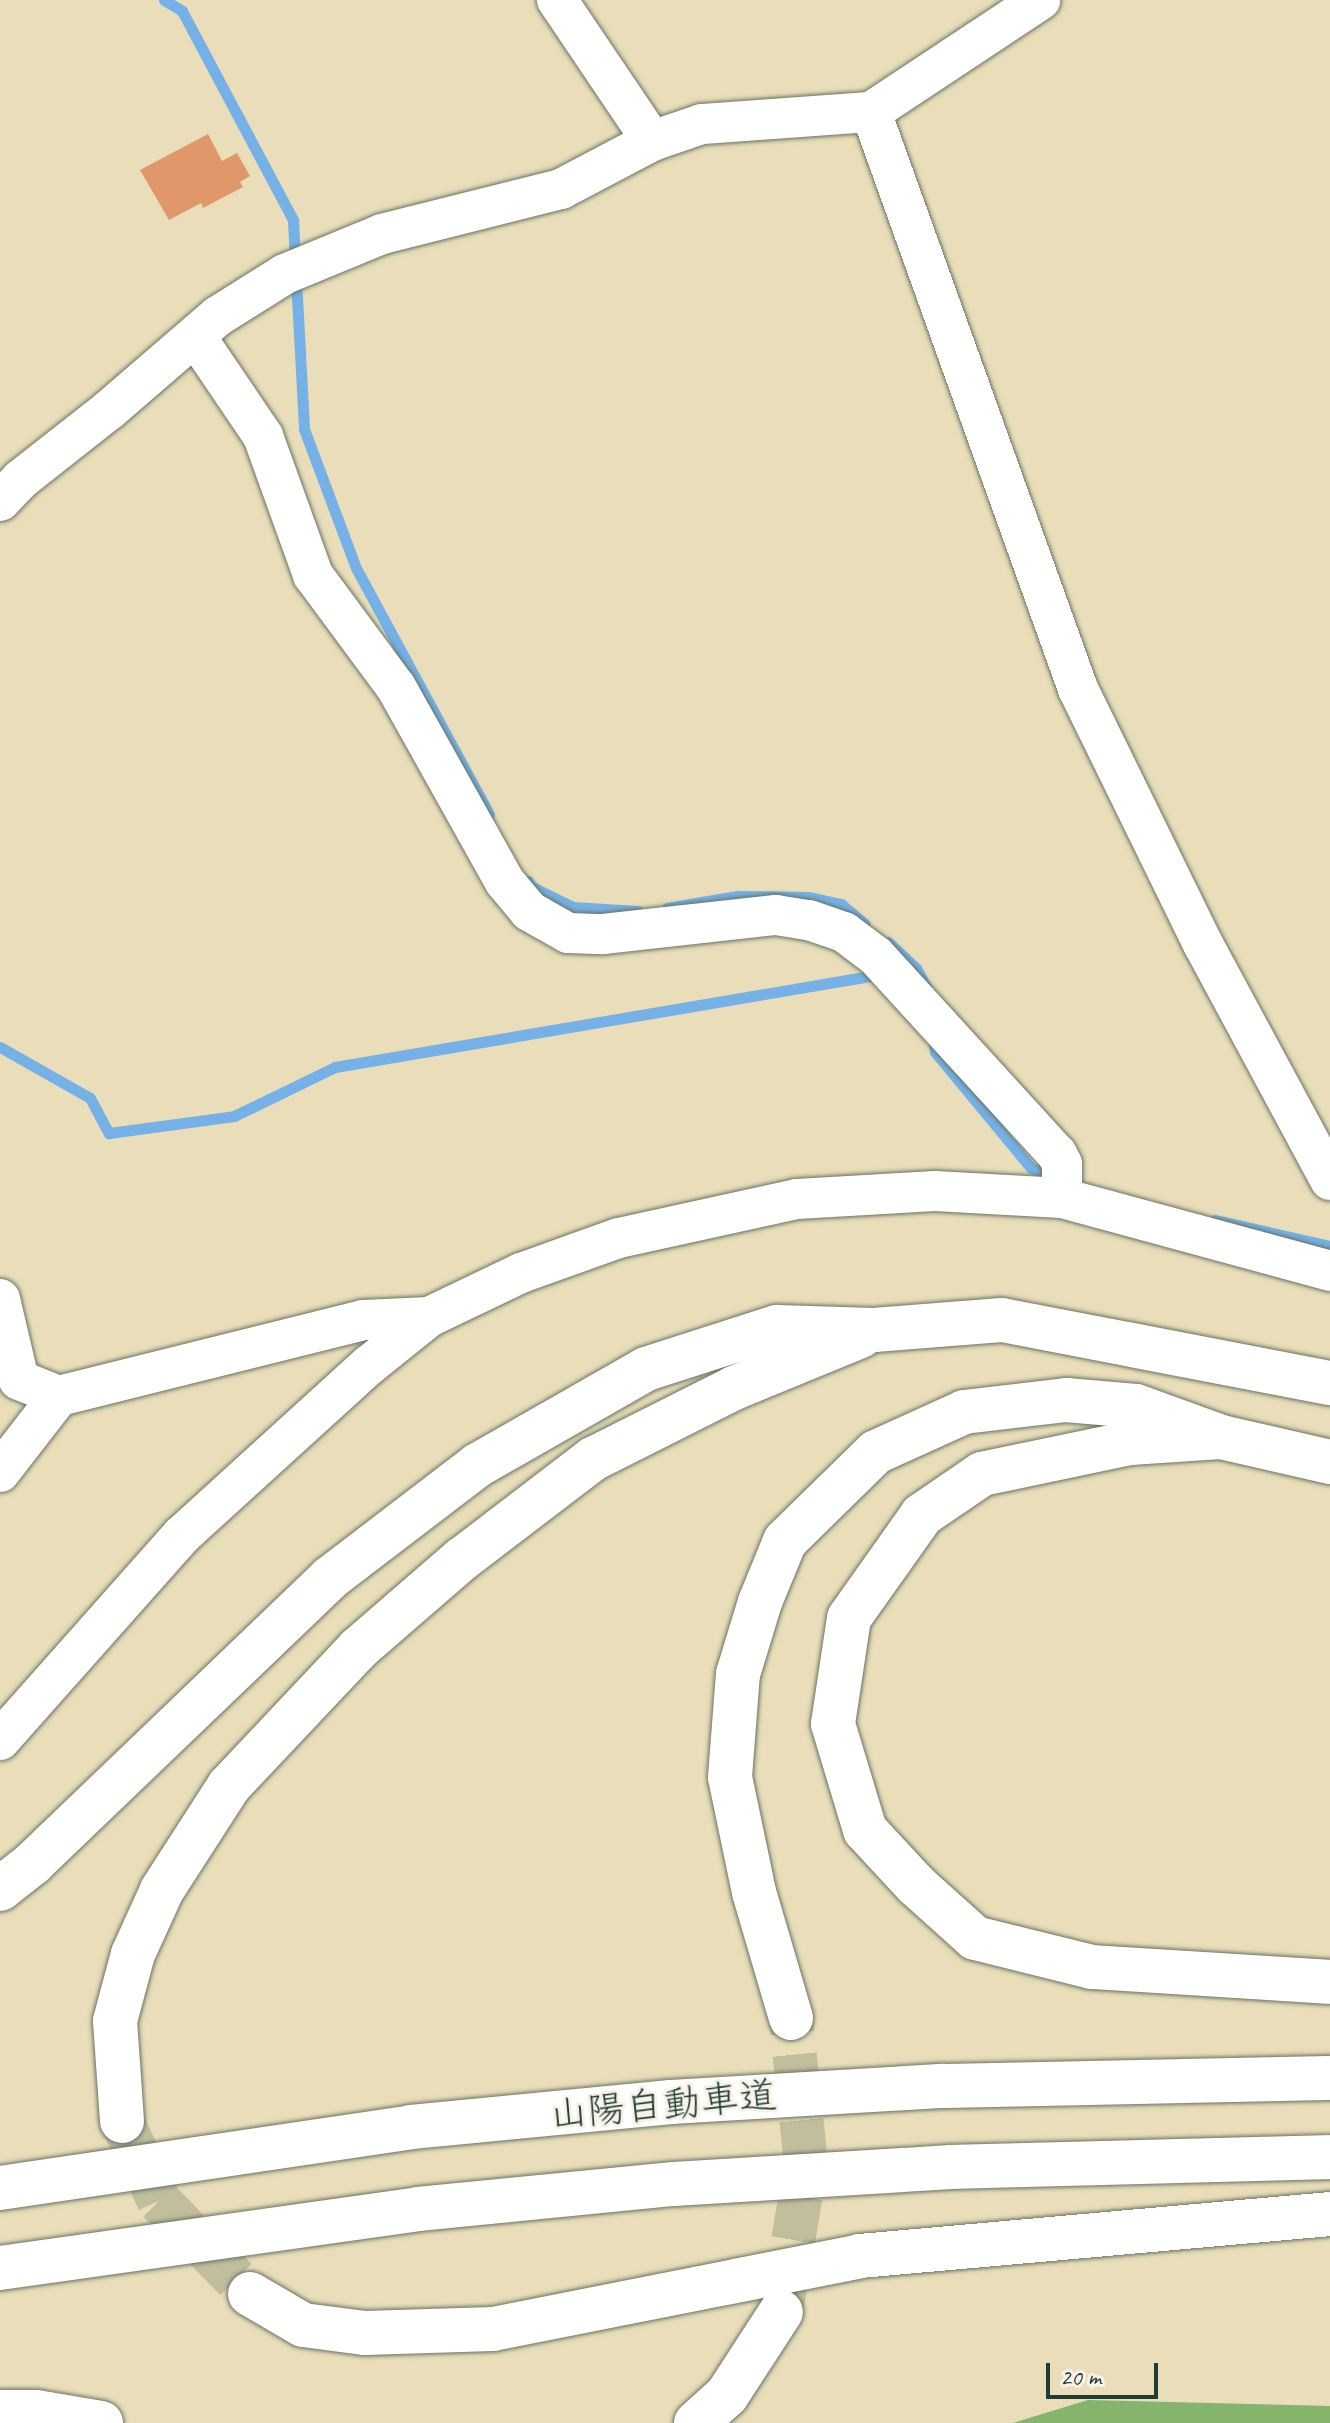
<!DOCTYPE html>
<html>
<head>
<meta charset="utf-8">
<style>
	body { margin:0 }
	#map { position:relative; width:1330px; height:2423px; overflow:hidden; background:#e9deb9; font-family:Caveat,"Klee One",sans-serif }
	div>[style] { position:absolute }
	.forest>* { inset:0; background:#85b46d }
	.stream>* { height:11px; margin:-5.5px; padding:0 5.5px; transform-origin:5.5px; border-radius:5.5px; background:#75b0e6 }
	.building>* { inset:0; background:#e0976a }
	.highway-tunnel>* { height:44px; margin-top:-22px; transform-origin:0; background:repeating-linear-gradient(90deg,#c1be9e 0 44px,transparent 0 66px) }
	.roads { filter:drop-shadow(0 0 2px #667563) drop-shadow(0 0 2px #667563) }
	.minor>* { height:40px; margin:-20px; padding:0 20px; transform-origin:20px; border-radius:20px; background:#fff }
	.highway>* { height:44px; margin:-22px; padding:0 22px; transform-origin:22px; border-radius:22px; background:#fff }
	span { translate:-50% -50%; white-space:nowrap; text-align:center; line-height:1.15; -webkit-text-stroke:6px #f7f3e8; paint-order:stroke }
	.street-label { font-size:38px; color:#1f3d34 }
	.scale { position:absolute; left:1046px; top:2363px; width:112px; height:36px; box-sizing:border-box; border:4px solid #1f3d34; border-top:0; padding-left:10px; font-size:24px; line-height:28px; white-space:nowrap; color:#1f3d34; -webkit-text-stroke:6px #f7f3e8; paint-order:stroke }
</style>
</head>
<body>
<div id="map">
	<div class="forest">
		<div style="clip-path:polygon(1088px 2400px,1330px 2406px,1330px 2423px,1013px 2423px)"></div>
	</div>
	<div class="stream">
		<div style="left:164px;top:0;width:21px;rotate:31deg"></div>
		<div style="left:182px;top:11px;width:237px;rotate:62deg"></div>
		<div style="left:293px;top:220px;width:41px;rotate:87.2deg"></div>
		<div style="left:296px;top:279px;width:150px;rotate:86.9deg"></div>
		<div style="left:304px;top:429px;width:148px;rotate:69.5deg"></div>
		<div style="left:356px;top:568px;width:280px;rotate:61.6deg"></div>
		<div style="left:528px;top:881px;width:7px;rotate:56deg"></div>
		<div style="left:532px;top:887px;width:46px;rotate:26deg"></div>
		<div style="left:573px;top:907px;width:65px;rotate:3.5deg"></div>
		<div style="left:667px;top:908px;width:71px;rotate:-9.7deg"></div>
		<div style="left:737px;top:896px;width:71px;rotate:0.8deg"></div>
		<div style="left:808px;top:897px;width:34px;rotate:12deg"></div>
		<div style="left:841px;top:904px;width:31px;rotate:40deg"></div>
		<div style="left:888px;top:942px;width:38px;rotate:43deg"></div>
		<div style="left:916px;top:968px;width:24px;rotate:62deg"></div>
		<div style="left:933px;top:1038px;width:14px;rotate:82deg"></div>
		<div style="left:935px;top:1052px;width:151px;rotate:50.4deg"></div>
		<div style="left:1031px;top:1168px;width:26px;rotate:18deg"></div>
		<div style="left:0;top:1047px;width:103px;rotate:29.5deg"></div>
		<div style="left:90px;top:1098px;width:40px;rotate:62deg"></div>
		<div style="left:109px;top:1133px;width:126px;rotate:-7.7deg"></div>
		<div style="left:234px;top:1116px;width:112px;rotate:-25.9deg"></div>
		<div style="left:335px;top:1067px;width:549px;rotate:-9.65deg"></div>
		<div style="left:1215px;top:1220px;width:118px;rotate:12.7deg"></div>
	</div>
	<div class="building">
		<div style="clip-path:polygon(208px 134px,222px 161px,237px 153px,250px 176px,240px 182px,243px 187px,203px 208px,201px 203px,169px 220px,140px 170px)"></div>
	</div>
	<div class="highway-tunnel">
		<div style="left:122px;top:2121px;width:88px;rotate:65.2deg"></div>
		<div style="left:159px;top:2201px;width:130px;rotate:45.6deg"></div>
		<div style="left:782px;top:2305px;width:143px;rotate:-80.3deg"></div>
		<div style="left:806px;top:2164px;width:147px;rotate:-95.9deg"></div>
	</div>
	<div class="roads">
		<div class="minor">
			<div style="left:557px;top:0;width:170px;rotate:56deg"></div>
			<div style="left:871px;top:112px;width:613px;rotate:70.26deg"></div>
			<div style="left:1078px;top:689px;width:284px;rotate:63.9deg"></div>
			<div style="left:1203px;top:944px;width:268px;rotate:61.7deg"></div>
			<div style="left:196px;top:337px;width:120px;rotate:55.9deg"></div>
			<div style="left:263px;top:436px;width:148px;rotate:70.2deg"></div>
			<div style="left:313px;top:575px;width:139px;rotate:53.5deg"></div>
			<div style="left:396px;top:687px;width:223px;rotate:60.8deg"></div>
			<div style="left:505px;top:882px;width:38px;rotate:50deg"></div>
			<div style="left:529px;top:911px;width:45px;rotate:29.4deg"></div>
			<div style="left:568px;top:933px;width:35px;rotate:2deg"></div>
			<div style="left:603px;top:934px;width:174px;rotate:-6.3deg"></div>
			<div style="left:776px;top:915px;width:33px;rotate:9deg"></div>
			<div style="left:809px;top:920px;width:37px;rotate:19deg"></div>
			<div style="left:844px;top:932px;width:39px;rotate:37deg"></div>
			<div style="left:875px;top:955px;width:270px;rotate:47.6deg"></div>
			<div style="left:1057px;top:1154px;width:11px;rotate:63deg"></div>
			<div style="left:1062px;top:1164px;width:34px;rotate:90deg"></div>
			<div style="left:0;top:501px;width:29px;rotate:-46deg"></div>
			<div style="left:20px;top:480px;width:113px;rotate:-38.2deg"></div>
			<div style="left:109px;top:410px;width:144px;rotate:-40.8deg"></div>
			<div style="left:218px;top:316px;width:79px;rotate:-32.1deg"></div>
			<div style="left:285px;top:274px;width:105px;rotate:-22.4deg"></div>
			<div style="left:382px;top:234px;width:185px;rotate:-14.1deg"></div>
			<div style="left:561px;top:189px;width:103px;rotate:-27.8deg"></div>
			<div style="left:652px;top:141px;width:53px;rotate:-18.8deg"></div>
			<div style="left:702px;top:124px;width:169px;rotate:-4.1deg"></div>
			<div style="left:871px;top:112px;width:203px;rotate:-33.5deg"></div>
			<div style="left:0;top:1299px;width:83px;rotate:76.8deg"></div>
			<div style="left:19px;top:1380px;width:43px;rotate:21.8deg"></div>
			<div style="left:59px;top:1396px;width:313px;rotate:-14deg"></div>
			<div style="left:363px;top:1320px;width:66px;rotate:-2.6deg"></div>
			<div style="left:0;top:1472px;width:96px;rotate:-52.2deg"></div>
			<div style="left:0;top:1740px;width:273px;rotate:-48.4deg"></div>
			<div style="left:181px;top:1536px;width:253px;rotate:-42.3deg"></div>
			<div style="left:368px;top:1366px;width:78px;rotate:-38.8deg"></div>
			<div style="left:429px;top:1317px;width:102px;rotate:-25.6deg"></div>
			<div style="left:521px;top:1273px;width:104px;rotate:-19.7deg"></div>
			<div style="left:619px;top:1238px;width:182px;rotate:-12.4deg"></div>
			<div style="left:797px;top:1199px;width:138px;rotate:-3.3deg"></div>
			<div style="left:935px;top:1191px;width:127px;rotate:3.2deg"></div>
			<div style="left:1062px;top:1198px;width:278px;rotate:15.2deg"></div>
		</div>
		<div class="highway">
			<div style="left:1221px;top:1437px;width:91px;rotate:176.2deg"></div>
			<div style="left:1130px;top:1443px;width:151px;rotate:168.2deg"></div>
			<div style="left:982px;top:1474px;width:73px;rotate:145.7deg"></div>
			<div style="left:922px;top:1515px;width:126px;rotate:125.3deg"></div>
			<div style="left:849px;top:1618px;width:107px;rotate:98.6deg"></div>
			<div style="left:833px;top:1724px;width:111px;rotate:73.2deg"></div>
			<div style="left:865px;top:1830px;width:75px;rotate:47.2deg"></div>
			<div style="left:916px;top:1885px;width:79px;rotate:41.9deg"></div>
			<div style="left:975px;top:1938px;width:121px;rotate:13.9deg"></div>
			<div style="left:1092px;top:1967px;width:238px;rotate:3.6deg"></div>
			<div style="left:0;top:1889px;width:42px;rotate:-38.2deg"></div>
			<div style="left:33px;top:1863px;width:412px;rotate:-43.8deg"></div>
			<div style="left:330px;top:1578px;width:186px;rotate:-37.4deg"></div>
			<div style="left:478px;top:1465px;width:193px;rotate:-29.7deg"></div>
			<div style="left:646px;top:1369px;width:138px;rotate:-17.8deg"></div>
			<div style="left:777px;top:1327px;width:97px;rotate:1.8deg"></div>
			<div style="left:874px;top:1330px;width:128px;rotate:-4.5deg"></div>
			<div style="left:1002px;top:1320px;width:334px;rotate:10.9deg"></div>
			<div style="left:791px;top:2018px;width:131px;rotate:-106.4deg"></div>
			<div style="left:754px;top:1892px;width:117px;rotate:-101.8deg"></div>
			<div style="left:730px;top:1777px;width:103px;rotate:-85.6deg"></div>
			<div style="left:738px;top:1674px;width:75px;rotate:-73deg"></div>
			<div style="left:760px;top:1602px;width:66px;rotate:-67.7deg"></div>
			<div style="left:785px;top:1541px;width:127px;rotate:-44.4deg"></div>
			<div style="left:876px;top:1452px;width:97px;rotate:-24.4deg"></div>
			<div style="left:964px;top:1412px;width:103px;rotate:-6.7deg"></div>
			<div style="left:1066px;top:1400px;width:70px;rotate:4.9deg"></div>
			<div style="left:1136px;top:1406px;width:90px;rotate:20deg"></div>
			<div style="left:1221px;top:1437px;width:112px;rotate:12.9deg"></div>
			<div style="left:122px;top:2121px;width:100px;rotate:-94deg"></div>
			<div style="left:115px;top:2021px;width:69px;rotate:-75deg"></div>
			<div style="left:133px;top:1954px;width:70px;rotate:-65.6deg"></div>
			<div style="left:162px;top:1890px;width:124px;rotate:-57.2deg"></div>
			<div style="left:229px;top:1786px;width:188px;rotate:-46.7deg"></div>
			<div style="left:358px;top:1649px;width:138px;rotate:-40.9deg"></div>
			<div style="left:462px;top:1559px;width:165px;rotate:-37.4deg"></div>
			<div style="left:593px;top:1459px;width:158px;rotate:-26.7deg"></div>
			<div style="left:734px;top:1388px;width:137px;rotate:-22.3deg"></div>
			<div style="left:0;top:2188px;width:416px;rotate:-8.4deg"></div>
			<div style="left:411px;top:2127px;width:261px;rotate:-5.5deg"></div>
			<div style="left:671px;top:2102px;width:273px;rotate:-3.4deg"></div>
			<div style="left:944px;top:2086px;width:386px;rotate:-1.2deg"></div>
			<div style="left:0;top:2268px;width:422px;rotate:-8deg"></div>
			<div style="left:418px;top:2209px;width:257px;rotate:-5.6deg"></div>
			<div style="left:674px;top:2184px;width:278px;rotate:-3.5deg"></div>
			<div style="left:951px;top:2167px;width:379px;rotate:-1.5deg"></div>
			<div style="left:250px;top:2294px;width:61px;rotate:30.3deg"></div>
			<div style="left:303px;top:2325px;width:63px;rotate:7.4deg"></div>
			<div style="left:365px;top:2333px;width:128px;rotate:-1.8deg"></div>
			<div style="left:493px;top:2329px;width:374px;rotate:-11.2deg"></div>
			<div style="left:860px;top:2256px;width:472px;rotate:-5.1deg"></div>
			<div style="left:0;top:2412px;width:36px"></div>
			<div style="left:36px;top:2412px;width:66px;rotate:9.6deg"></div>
			<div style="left:696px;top:2423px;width:42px;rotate:-42.1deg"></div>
			<div style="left:727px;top:2395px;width:99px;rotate:-57deg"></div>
		</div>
	</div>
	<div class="street-label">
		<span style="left:663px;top:2105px;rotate:-5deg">山陽自動車道</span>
	</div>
	<div class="scale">20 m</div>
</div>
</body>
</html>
